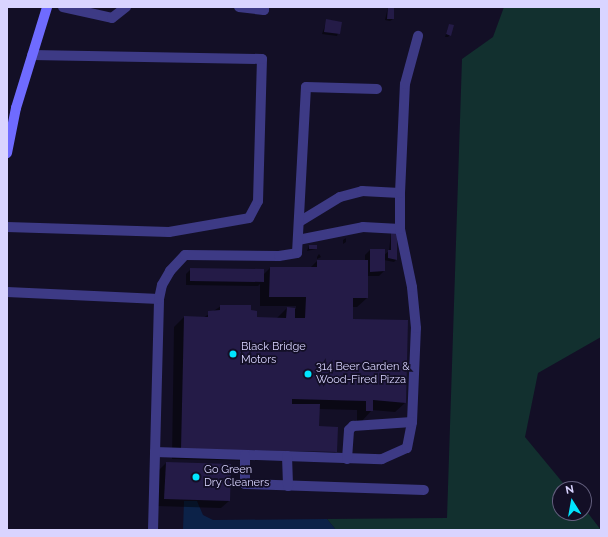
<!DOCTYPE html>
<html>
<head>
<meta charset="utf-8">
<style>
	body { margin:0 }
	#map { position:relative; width:608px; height:537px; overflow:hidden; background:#130f26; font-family:Raleway,sans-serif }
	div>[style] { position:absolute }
	.green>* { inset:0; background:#12302f }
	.water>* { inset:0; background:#0c2248 }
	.shadow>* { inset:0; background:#0007 }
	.building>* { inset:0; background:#241b47 }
	.lane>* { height:10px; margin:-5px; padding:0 5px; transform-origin:5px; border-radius:5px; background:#3d3a85 }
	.secondary>* { height:10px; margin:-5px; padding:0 5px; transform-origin:5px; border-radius:5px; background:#6f6bff }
	.dots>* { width:11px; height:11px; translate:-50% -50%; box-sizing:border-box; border:2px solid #130f26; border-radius:50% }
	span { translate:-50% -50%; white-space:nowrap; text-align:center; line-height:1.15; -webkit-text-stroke:3.5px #130f26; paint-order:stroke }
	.poi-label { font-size:11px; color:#d9d4ff }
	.left { translate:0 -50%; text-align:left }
	.frame { position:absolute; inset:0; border:8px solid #d9d4ff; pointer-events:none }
	.north { position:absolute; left:552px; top:481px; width:40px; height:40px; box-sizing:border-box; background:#130f26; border:1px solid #625e7d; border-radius:50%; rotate:349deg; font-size:11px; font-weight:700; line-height:16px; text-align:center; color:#d9d4ff }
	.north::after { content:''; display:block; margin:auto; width:14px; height:18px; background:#00e5ff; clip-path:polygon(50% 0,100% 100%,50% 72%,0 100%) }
</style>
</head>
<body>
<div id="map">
	<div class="green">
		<div style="clip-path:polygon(504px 7px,601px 7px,601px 337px,538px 373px,525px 437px,568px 489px,560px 489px,560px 513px,584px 513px,584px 508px,601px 530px,336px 530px,327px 519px,447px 518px,462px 59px,493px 37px)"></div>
	</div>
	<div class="water">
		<div style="clip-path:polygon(184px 501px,197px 501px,203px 515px,213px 520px,327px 519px,336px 530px,183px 530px)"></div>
	</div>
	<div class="shadow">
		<div style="clip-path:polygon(388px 7px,393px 19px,390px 21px,385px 20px)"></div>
		<div style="clip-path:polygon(327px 20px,341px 22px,337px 36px,322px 34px)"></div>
		<div style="clip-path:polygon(449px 25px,450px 35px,448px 37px,445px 37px)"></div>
		<div style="clip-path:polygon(391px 232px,396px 232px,396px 260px,394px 262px,384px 260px,384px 271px,379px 276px,367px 276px,367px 298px,357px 307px,352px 307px,352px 320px,405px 403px,395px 412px,372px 410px,362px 421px,357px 421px,357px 410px,319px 409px,318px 427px,336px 452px,326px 462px,172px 459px,174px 327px,184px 317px,203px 318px,221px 306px,250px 311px,256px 318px,277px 318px,287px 308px,296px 309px,296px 306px,260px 306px,260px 284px,258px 286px,186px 285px,186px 274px,191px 269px,263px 275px,270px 268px,310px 268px,317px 261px,365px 261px,365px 255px,370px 250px,384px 255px,389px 251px)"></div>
		<div style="clip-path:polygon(346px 238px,346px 242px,343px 244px,343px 240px)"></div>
		<div style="clip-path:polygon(309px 246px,316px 249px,307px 251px)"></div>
		<div style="clip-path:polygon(319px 254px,321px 257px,317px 259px,317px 257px)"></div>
		<div style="clip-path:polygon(166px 463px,229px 501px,221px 508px,157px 506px,159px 470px)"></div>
	</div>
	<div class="building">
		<div style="clip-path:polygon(388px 7px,394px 7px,394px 19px,387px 19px)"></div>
		<div style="clip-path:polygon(326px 19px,342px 22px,340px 34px,324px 32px)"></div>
		<div style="clip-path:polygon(449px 24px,454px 25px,451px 36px,446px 34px)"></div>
		<div style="clip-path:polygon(391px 231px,397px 231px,397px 260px,388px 258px,388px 250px,391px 250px)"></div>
		<div style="clip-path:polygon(309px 245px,317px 245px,317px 249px,309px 249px)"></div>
		<div style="clip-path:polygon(370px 249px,385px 249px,385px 271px,370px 272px)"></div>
		<div style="clip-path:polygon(317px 260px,368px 260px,368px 298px,353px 298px,353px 319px,408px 320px,406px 403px,373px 400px,373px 411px,366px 411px,366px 401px,292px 399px,292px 404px,320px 404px,319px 426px,338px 427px,337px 452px,181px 449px,184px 316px,208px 317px,208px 311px,220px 310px,220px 305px,251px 305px,251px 310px,257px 311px,257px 317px,286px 318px,287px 307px,295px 308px,295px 318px,305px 318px,306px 297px,269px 297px,270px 267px,317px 267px)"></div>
		<div style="clip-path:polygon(190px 268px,264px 269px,264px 282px,190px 281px)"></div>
		<div style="clip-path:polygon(166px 462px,231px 464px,230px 501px,164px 499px)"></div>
	</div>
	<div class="lane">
		<div style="left:63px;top:7px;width:50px;rotate:12.7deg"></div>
		<div style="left:112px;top:18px;width:18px;rotate:-38deg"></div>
		<div style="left:239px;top:7px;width:25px;rotate:7deg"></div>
		<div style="left:264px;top:10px;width:3px;rotate:-90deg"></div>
		<div style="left:299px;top:222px;width:48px;rotate:-31.4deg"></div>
		<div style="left:340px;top:197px;width:23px;rotate:-15deg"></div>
		<div style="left:362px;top:191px;width:38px;rotate:3deg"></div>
		<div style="left:7px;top:227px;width:162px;rotate:1.8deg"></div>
		<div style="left:169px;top:232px;width:81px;rotate:-9.9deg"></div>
		<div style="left:249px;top:218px;width:19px;rotate:-62deg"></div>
		<div style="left:258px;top:201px;width:142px;rotate:-88.4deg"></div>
		<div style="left:262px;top:59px;width:230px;rotate:-179deg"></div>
		<div style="left:298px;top:240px;width:66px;rotate:-11.3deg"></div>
		<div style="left:363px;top:227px;width:37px;rotate:3deg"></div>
		<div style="left:7px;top:292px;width:152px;rotate:2.6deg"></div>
		<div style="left:155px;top:452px;width:227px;rotate:1.8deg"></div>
		<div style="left:382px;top:459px;width:27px;rotate:-24deg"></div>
		<div style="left:407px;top:448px;width:26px;rotate:-79deg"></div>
		<div style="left:412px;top:422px;width:94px;rotate:-87.6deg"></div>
		<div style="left:416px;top:328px;width:41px;rotate:-95.6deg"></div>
		<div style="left:412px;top:287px;width:59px;rotate:-101.7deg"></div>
		<div style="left:400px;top:229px;width:36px;rotate:-90deg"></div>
		<div style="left:400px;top:193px;width:109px;rotate:-87.4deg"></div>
		<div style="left:405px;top:84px;width:50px;rotate:-74.8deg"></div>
		<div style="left:245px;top:455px;width:29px;rotate:90deg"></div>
		<div style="left:245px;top:484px;width:179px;rotate:1.9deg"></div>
		<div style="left:287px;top:456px;width:30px;rotate:88deg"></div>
		<div style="left:347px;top:459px;width:29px;rotate:-86deg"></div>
		<div style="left:349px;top:430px;width:6px;rotate:-45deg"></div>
		<div style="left:353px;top:426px;width:59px;rotate:-3.9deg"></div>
		<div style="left:153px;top:530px;width:231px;rotate:-88.5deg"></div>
		<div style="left:159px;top:299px;width:14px;rotate:-78deg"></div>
		<div style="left:162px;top:285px;width:16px;rotate:-60deg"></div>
		<div style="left:170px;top:271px;width:22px;rotate:-47deg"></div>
		<div style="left:185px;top:255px;width:94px;rotate:0.6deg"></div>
		<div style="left:279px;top:256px;width:18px;rotate:-9deg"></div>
		<div style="left:297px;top:253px;width:166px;rotate:-86.9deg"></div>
		<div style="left:306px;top:87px;width:71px;rotate:1.6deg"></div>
	</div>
	<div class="secondary">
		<div style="left:7px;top:153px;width:46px;rotate:-78.7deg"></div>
		<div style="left:16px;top:108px;width:106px;rotate:-72.9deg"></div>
	</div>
	<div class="dots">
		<div style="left:233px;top:354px;background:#00e5ff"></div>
		<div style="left:308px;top:374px;background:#00e5ff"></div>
		<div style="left:196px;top:477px;background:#00e5ff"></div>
	</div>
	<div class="poi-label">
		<span class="left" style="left:241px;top:354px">Black Bridge<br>Motors</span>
		<span class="left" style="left:316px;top:374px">314 Beer Garden &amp;<br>Wood-Fired Pizza</span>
		<span class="left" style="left:204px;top:477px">Go Green<br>Dry Cleaners</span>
	</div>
	<div class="frame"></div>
	<div class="north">N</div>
</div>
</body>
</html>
